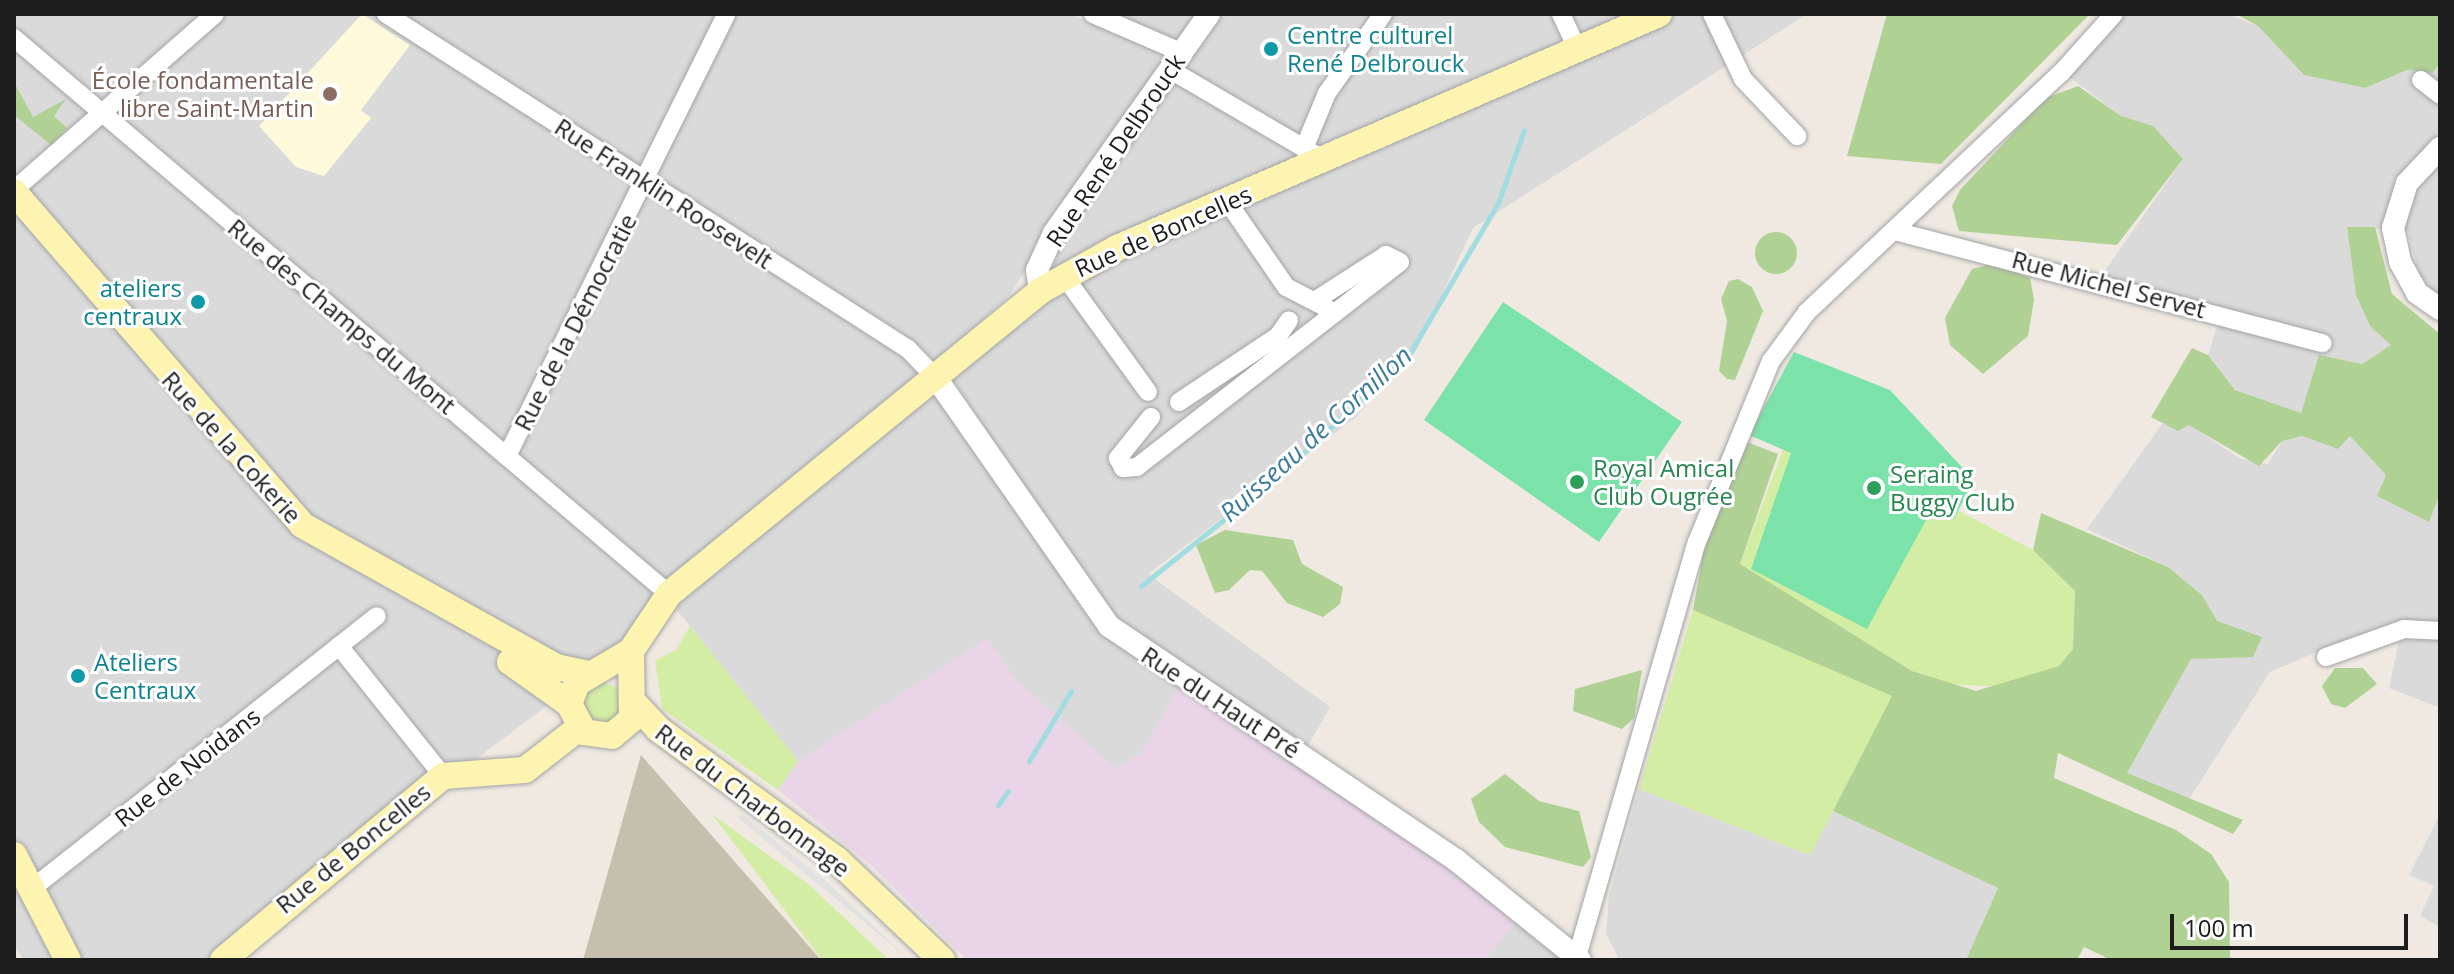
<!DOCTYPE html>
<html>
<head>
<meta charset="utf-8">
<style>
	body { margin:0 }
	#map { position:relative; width:2454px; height:974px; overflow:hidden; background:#efe9e2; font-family:"Open Sans",sans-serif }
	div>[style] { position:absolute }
	.residential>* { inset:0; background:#dbdada }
	.industrial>* { inset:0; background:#e9d4e8 }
	.education>* { inset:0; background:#fff9db }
	.construction>* { inset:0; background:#c4c0ad }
	.grass>* { inset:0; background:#d4eda4 }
	.forest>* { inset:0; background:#b0d194 }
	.round { border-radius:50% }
	.pitch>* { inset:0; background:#7be3a9 }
	.parking>* { inset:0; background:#e1e1e1 }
	.stream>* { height:5px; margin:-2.5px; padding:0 2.5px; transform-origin:2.5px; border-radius:2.5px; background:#a0dce0 }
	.roads { filter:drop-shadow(0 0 2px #a4a4a4) drop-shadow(0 0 2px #a4a4a4) }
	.minor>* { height:18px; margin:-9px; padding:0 9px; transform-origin:9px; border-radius:9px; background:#fff }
	.tertiary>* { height:22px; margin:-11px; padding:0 11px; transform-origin:11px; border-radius:11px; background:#fff }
	.secondary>* { height:26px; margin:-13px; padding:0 13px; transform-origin:13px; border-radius:13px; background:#fdf4b2 }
	.dots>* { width:22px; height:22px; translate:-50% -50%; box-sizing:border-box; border:4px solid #fff; border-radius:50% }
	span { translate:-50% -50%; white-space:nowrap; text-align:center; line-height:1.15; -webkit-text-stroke:6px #fff; paint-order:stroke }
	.culture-label { font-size:24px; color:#0d838f }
	.left { translate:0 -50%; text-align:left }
	.right { translate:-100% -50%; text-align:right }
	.education-label { font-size:24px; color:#785e54 }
	.street-label { font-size:24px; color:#1d1d1d }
	.leisure-label { font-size:24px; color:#27864d }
	.water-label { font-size:26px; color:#3c7b9a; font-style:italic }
	.frame { position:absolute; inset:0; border:16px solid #1d1d1d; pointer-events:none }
	.scale { position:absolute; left:2170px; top:914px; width:238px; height:36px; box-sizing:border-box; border:4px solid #1d1d1d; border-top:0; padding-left:10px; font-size:24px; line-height:28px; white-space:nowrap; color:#1d1d1d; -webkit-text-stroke:6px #fff; paint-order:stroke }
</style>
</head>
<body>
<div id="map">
	<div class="residential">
		<div style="clip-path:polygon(14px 14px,1070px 14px,1166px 55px,1008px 297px,921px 375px,1128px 652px,1179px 687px,1141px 753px,1115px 768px,1017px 681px,987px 639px,798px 761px,676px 609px,208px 960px,24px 960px,14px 946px)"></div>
		<div style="clip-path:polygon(1110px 14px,1807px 14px,1473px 228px,1415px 353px,1356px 417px,1148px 574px,1330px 707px,1307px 747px,1112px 615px,953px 380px,1047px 285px,1070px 221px,1194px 51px)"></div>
		<div style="clip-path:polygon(2122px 14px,2227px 14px,2258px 26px,2304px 75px,2365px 88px,2407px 70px,2433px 73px,2440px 63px,2440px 299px,2418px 273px,2408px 230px,2347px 227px,2356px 295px,2391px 345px,2362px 364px,2339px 359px,2301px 413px,2235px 390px,2208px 355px,2222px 311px,2102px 275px,2183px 159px,2153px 126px,2121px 116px,2068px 76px)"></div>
		<div style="clip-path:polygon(2162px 424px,2189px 424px,2239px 458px,2268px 464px,2282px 441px,2302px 436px,2338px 449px,2350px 436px,2386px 475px,2377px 496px,2428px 521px,2440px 493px,2440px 708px,2389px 688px,2400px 636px,2333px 645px,2270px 672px,2188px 801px,2127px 773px,2191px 659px,2230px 657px,2202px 595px,2168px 567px,2087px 529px)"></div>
		<div style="clip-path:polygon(1639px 789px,1809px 855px,1833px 811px,1998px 888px,1966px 960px,1619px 960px,1606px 933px,1609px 896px)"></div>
		<div style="clip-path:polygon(2440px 814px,2440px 927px,2420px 916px,2434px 886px,2409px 875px)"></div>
		<div style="clip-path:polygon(1516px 920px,1564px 960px,1485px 960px)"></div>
	</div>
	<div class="industrial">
		<div style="clip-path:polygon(987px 638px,1017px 681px,1115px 768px,1141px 753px,1179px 687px,1421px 847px,1516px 920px,1485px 960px,967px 960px,870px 864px,778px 790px,798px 761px)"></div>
	</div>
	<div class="education">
		<div style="clip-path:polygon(362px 14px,410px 45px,361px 110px,371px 118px,324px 176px,296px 167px,259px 126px)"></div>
	</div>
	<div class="construction">
		<div style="clip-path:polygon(641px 755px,821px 960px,583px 960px)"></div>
	</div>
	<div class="grass">
		<div style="clip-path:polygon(1793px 423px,2033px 550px,2075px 591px,2073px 649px,2059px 666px,2003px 687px,1947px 684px,1913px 671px,1747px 571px,1740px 564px)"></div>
		<div style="clip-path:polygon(1693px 610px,1893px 696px,1810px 855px,1639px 789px)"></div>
		<div style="clip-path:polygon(690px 626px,798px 761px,778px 790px,662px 709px,655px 660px,676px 650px)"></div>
		<div style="clip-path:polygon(602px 682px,616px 687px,624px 707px,612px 724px,592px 724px,580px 699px)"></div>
		<div style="clip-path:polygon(712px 814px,808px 884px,889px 960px,822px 960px)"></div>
	</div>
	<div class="forest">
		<div style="clip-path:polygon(1887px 14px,2090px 14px,1941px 164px,1847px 156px)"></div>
		<div style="clip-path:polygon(2236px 14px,2440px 14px,2440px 63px,2433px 73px,2407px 70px,2365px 88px,2304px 75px,2258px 26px)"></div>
		<div style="clip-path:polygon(14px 82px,33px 117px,66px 99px,54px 116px,67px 128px,51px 145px,14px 115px)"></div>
		<div style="clip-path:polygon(2078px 86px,2121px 116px,2153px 126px,2183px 159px,2117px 245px,1959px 231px,1952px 206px,1960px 190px,2046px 98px)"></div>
		<div style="clip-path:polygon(2347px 227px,2375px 227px,2392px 294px,2440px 334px,2440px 493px,2429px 522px,2377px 496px,2386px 475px,2350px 436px,2338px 449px,2302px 436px,2282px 441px,2259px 466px,2189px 425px,2178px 431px,2151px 417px,2192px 348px,2208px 355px,2235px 390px,2301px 413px,2319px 355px,2362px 364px,2391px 345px,2370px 326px,2356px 295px)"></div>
		<div class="round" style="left:1755px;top:232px;width:42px;height:42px"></div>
		<div style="clip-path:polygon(1992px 264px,2030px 278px,2034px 300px,2028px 336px,1983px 374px,1950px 345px,1945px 318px,1972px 269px)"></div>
		<div style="clip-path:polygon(1738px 279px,1752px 287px,1763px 311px,1735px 380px,1727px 379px,1719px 371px,1727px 321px,1721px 299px,1729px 281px)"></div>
		<div style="clip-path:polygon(1747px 442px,1778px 454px,1740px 564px,1912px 671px,1976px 691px,2059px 666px,2073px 649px,2075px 591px,2033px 550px,2041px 513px,2168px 567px,2202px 595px,2217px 621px,2262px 637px,2253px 657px,2191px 659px,2127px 773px,2243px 820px,2233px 834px,2058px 753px,2054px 778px,2176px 830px,2211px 854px,2229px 882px,2230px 960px,2111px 960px,2084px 947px,2077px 960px,1966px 960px,1998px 888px,1833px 811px,1892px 696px,1693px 610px,1706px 538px)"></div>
		<div style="clip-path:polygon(1225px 530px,1293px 540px,1302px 564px,1343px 587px,1340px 604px,1323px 617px,1287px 603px,1262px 571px,1250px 570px,1229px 590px,1215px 593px,1196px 545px)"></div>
		<div style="clip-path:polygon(2335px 668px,2363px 668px,2377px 684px,2345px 708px,2331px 704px,2322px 686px)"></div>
		<div style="clip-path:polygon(1642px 670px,1634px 718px,1622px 729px,1573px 711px,1575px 689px)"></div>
		<div style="clip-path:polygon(1505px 774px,1539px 801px,1579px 811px,1591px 857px,1583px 867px,1505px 847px,1479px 822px,1471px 799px)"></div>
	</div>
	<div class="pitch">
		<div style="clip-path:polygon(1503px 302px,1682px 422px,1599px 542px,1424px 420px)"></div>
		<div style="clip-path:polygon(1794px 352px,1890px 390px,1974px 480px,1954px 519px,1932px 509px,1867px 629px,1751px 569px,1791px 453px,1749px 435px)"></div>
	</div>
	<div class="parking">
		<div style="clip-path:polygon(742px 814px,828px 883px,910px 960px,738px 818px)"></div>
	</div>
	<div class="stream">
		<div style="left:1141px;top:586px;width:179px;rotate:-38.7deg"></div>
		<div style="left:1281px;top:474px;width:177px;rotate:-43.2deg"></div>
		<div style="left:1410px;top:353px;width:174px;rotate:-59.6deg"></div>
		<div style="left:1498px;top:203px;width:77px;rotate:-70.4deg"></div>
		<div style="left:1029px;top:761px;width:82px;rotate:-59deg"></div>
		<div style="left:998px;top:805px;width:17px;rotate:-54deg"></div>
	</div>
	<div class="roads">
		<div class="minor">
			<div style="left:386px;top:14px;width:620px;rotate:32.69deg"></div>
			<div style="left:908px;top:349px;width:40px;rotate:46deg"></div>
			<div style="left:1093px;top:14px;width:96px;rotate:23.4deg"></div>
			<div style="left:1561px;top:14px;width:40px;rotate:65deg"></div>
			<div style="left:1712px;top:14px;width:72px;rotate:64.5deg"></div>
			<div style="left:1743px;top:79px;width:79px;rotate:46.5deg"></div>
			<div style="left:14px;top:38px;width:859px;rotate:40.33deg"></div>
			<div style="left:1169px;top:69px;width:180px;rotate:30.4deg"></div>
			<div style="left:2421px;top:80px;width:24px;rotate:38deg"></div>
			<div style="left:1305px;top:146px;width:57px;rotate:-67.5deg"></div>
			<div style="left:1327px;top:93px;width:97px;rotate:-54.7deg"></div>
			<div style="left:14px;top:190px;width:267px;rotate:-41.2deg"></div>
			<div style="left:1227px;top:201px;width:104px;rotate:55.5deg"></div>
			<div style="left:1286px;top:287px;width:46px;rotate:27.1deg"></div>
			<div style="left:1895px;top:231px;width:442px;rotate:14.7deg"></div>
			<div style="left:1064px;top:276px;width:143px;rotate:54.1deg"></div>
			<div style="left:1179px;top:402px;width:119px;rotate:-33.7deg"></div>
			<div style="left:1278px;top:336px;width:19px;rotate:-55deg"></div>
			<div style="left:1151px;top:417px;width:53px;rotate:128.8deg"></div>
			<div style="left:1118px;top:458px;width:11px;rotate:63deg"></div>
			<div style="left:1123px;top:468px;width:14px;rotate:-4deg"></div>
			<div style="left:1137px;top:467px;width:333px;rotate:-37.9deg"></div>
			<div style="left:1400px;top:262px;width:16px;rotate:-153deg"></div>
			<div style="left:1386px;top:255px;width:80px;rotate:147.3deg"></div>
			<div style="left:507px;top:456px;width:493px;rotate:-63.6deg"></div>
			<div style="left:339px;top:646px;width:48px;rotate:-38.3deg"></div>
			<div style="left:2326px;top:657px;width:83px;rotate:-19.7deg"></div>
			<div style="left:2404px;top:629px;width:36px;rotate:3deg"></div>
			<div style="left:34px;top:887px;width:389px;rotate:-38.3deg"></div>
			<div style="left:339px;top:646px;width:166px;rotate:51.3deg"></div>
			<div style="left:1576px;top:960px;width:435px;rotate:-73.9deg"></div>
			<div style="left:1697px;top:542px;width:196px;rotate:-67.8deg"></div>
			<div style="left:1771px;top:361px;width:61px;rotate:-53.7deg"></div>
			<div style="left:1807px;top:312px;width:349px;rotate:-43.3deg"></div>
			<div style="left:2061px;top:73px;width:79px;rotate:-48.1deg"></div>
		</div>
		<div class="tertiary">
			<div style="left:2440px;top:148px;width:48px;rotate:133.3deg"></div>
			<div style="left:2407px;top:183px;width:47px;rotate:107.3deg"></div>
			<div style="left:2393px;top:228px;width:35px;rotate:78deg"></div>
			<div style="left:2400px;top:262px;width:35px;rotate:61deg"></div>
			<div style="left:2417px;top:293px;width:28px;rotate:35deg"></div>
			<div style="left:1040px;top:291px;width:21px;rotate:-98deg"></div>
			<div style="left:1037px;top:270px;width:41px;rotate:-65.3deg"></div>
			<div style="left:1054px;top:233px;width:268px;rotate:-54.7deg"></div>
			<div style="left:936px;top:378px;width:302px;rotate:55.1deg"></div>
			<div style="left:1109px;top:626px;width:419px;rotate:34deg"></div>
			<div style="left:1456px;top:860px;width:159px;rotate:38.9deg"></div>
		</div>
		<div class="secondary">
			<div style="left:14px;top:192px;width:440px;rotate:49.1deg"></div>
			<div style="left:302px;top:525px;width:291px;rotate:29.2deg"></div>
			<div style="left:556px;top:667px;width:35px;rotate:12deg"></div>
			<div style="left:631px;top:651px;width:68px;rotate:89.2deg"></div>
			<div style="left:632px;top:719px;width:26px;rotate:140deg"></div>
			<div style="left:612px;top:736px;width:28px;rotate:-172deg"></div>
			<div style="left:584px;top:732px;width:32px;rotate:-118deg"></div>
			<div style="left:569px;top:704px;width:22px;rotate:-69deg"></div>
			<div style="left:577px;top:683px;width:63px;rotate:-30.7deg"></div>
			<div style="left:631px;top:651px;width:69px;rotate:-56.3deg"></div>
			<div style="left:669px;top:594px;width:479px;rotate:-39.2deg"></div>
			<div style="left:1040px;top:291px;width:88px;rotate:-29.2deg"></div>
			<div style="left:1117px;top:248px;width:590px;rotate:-23.35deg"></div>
			<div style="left:510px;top:662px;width:72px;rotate:35.4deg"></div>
			<div style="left:636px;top:705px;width:33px;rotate:47deg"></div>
			<div style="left:658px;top:729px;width:222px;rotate:36.2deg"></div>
			<div style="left:837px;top:860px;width:145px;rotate:43.6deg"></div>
			<div style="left:14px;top:855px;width:118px;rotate:62.8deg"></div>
			<div style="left:223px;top:960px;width:287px;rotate:-39.9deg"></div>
			<div style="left:443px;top:776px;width:82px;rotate:-4.2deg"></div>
			<div style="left:525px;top:770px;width:68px;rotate:-37.9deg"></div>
		</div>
	</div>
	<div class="dots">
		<div style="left:1271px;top:49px;background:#0f9aa8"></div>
		<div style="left:330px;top:94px;background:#8d6e63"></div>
		<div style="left:198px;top:302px;background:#0f9aa8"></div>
		<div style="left:1577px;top:482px;background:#2e9e5b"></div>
		<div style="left:1874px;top:488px;background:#2e9e5b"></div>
		<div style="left:78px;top:676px;background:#0f9aa8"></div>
	</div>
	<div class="culture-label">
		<span class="left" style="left:1287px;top:49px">Centre culturel<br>René Delbrouck</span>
		<span class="right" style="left:182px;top:302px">ateliers<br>centraux</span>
		<span class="left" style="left:94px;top:676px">Ateliers<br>Centraux</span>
	</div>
	<div class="education-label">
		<span class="right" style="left:314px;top:94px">École fondamentale<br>libre Saint-Martin</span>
	</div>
	<div class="street-label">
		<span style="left:1115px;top:150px;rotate:-56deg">Rue René Delbrouck</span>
		<span style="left:664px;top:193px;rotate:33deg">Rue Franklin Roosevelt</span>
		<span style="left:1163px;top:231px;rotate:-24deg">Rue de Boncelles</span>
		<span style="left:2109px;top:284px;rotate:15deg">Rue Michel Servet</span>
		<span style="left:342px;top:316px;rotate:40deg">Rue des Champs du Mont</span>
		<span style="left:575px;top:322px;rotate:-63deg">Rue de la Démocratie</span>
		<span style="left:232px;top:447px;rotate:48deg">Rue de la Cokerie</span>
		<span style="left:1221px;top:702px;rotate:33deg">Rue du Haut Pré</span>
		<span style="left:187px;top:767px;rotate:-38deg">Rue de Noidans</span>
		<span style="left:753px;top:800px;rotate:37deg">Rue du Charbonnage</span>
		<span style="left:353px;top:848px;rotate:-39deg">Rue de Boncelles</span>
	</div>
	<div class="leisure-label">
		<span class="left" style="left:1593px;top:482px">Royal Amical<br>Club Ougrée</span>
		<span class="left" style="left:1890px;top:488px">Seraing<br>Buggy Club</span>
	</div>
	<div class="water-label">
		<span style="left:1316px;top:434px;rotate:-42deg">Ruisseau de Cornillon</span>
	</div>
	<div class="frame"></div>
	<div class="scale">100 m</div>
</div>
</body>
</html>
